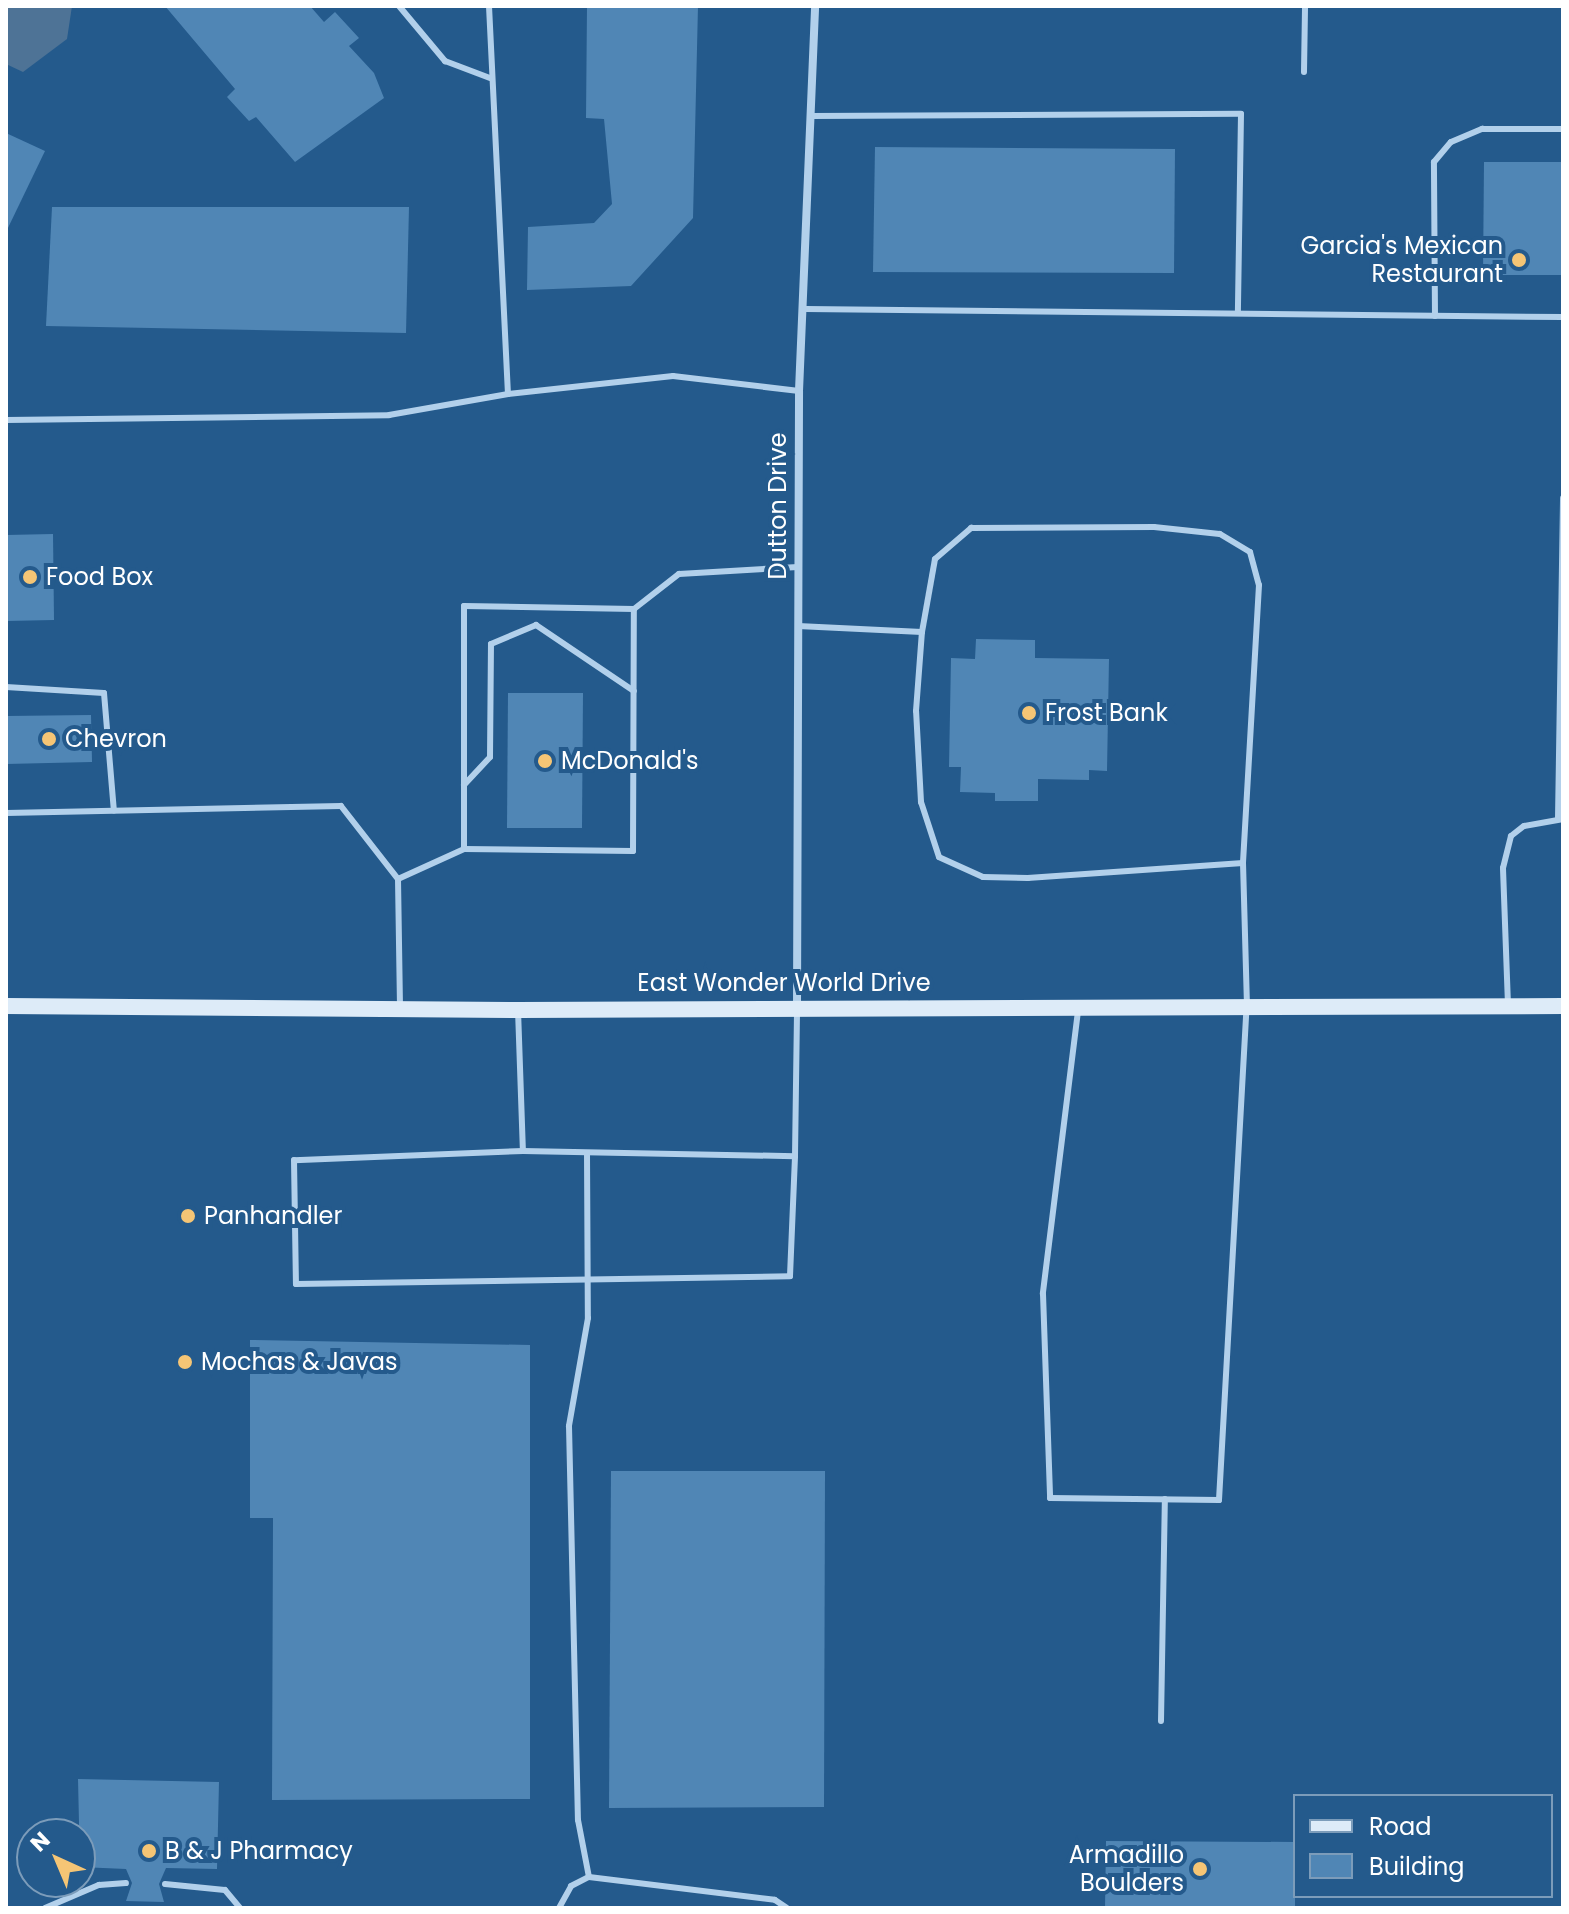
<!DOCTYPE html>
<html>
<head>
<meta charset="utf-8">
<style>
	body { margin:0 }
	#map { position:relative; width:1569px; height:1914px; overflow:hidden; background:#245a8c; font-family:Poppins,sans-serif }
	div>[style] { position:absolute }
	.water>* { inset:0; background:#4e7396 }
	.building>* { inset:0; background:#5086b5 }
	.lane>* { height:6px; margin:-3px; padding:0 3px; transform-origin:3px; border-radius:3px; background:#b2d0eb }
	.street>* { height:8px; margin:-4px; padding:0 4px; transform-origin:4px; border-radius:4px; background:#b2d0eb }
	.secondary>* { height:16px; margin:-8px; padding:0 8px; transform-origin:8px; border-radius:8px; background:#ddebf8 }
	.dots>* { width:22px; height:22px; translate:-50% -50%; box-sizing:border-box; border:4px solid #245a8c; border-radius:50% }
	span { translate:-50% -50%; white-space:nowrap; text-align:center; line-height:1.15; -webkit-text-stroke:8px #245a8c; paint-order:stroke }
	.poi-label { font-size:24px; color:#fff }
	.right { translate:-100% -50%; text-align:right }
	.left { translate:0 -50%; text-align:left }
	.street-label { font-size:24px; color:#fff }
	.frame { position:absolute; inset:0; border:8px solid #fff; pointer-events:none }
	.legend { position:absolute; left:1293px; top:1794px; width:260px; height:104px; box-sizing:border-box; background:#245a8c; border:2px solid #7c9cba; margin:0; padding:10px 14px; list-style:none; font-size:24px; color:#fff }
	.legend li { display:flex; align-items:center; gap:16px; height:40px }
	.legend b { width:40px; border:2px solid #7c9cba }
	.north { position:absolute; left:16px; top:1818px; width:80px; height:80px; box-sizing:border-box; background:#245a8c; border:2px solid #7c9cba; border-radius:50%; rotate:316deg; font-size:22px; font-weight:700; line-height:32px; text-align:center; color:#fff }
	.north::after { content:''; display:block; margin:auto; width:28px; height:36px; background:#f5c575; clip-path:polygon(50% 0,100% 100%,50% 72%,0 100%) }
</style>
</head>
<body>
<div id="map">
	<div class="water">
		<div style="clip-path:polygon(6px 6px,72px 6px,67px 39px,23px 72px,6px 64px)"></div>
	</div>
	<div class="building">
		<div style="clip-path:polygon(165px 6px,310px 6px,324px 22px,335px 12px,359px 38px,349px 46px,374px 73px,384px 98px,295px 162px,256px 117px,249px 121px,227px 97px,235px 89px)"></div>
		<div style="clip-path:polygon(587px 6px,698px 6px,693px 218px,631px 286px,527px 290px,528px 227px,594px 223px,612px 204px,604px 119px,586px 118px)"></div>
		<div style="clip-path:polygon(6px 133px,45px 151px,6px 232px)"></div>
		<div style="clip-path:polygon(875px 147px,1175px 149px,1174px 273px,873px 272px)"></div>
		<div style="clip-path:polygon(1484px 162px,1563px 162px,1563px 275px,1483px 275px)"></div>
		<div style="clip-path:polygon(52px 207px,409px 207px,406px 333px,46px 326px)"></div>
		<div style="clip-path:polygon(53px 534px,54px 620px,6px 621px,6px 535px)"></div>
		<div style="clip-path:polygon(976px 639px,1035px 640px,1035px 658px,1109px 659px,1107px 771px,1089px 770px,1089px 780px,1038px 779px,1038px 801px,995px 801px,995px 793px,960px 792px,961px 767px,949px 767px,951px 658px,975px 659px)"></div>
		<div style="clip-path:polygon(508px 693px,583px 693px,582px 828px,507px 828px)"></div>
		<div style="clip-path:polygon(91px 715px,92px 762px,6px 764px,6px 716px)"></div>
		<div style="clip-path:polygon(250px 1340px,530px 1345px,530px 1799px,272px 1800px,273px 1518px,250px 1518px)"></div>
		<div style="clip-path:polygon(611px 1471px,825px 1471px,824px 1807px,609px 1808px)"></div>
		<div style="clip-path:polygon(78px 1779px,219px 1782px,217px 1869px,166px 1868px,159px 1884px,164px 1902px,126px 1901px,132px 1883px,126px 1869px,80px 1867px)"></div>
		<div style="clip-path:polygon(1106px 1841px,1295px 1842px,1295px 1908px,1105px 1908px)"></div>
	</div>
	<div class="lane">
		<div style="left:399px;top:6px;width:72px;rotate:50.1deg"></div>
		<div style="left:445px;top:61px;width:48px;rotate:20.7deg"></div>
		<div style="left:489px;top:6px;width:388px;rotate:87.2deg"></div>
		<div style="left:1304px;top:72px;width:66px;rotate:-89.1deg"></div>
		<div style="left:811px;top:116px;width:430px;rotate:-0.3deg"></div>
		<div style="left:1241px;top:114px;width:198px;rotate:90.9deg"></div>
		<div style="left:806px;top:309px;width:757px;rotate:0.61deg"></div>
		<div style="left:1435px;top:316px;width:154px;rotate:-90.4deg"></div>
		<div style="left:1434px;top:162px;width:26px;rotate:-50deg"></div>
		<div style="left:1451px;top:142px;width:34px;rotate:-23deg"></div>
		<div style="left:1482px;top:129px;width:81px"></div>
		<div style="left:6px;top:420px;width:383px;rotate:-0.7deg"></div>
		<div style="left:389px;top:415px;width:121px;rotate:-10deg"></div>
		<div style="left:508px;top:394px;width:166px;rotate:-6.2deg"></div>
		<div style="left:673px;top:376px;width:127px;rotate:6.8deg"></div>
		<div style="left:1154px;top:527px;width:66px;rotate:6.1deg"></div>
		<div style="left:1220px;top:534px;width:35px;rotate:31deg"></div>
		<div style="left:1250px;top:552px;width:34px;rotate:75deg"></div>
		<div style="left:1259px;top:585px;width:278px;rotate:93.3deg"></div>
		<div style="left:1243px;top:863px;width:216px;rotate:176deg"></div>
		<div style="left:1028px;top:878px;width:45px;rotate:-178.7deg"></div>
		<div style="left:983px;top:877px;width:48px;rotate:-155.6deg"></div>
		<div style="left:939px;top:857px;width:58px;rotate:-108.1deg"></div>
		<div style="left:921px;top:802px;width:91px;rotate:-93.1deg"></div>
		<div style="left:916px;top:711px;width:79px;rotate:-85.7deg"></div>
		<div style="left:922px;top:632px;width:74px;rotate:-79.9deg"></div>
		<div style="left:935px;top:559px;width:48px;rotate:-40.7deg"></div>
		<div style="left:971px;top:528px;width:183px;rotate:-0.3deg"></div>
		<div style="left:798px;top:626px;width:124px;rotate:2.8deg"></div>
		<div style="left:6px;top:687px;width:98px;rotate:3.5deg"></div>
		<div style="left:104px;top:693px;width:118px;rotate:85.2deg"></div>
		<div style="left:464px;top:785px;width:38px;rotate:-47deg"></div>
		<div style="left:490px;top:757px;width:113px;rotate:-89.5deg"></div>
		<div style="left:491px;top:644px;width:49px;rotate:-22.9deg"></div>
		<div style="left:536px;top:625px;width:118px;rotate:34deg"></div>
		<div style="left:6px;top:813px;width:335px;rotate:-1.2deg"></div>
		<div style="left:341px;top:806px;width:93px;rotate:52deg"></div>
		<div style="left:398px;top:879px;width:127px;rotate:89.1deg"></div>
		<div style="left:1558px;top:819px;width:321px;rotate:-89.1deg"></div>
		<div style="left:464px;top:849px;width:243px;rotate:-90deg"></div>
		<div style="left:464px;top:606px;width:170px;rotate:1deg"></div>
		<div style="left:398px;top:879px;width:72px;rotate:-24.4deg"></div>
		<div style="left:464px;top:849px;width:169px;rotate:0.7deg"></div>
		<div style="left:633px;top:851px;width:242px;rotate:-89.8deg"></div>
		<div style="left:634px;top:609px;width:57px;rotate:-37.9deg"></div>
		<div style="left:679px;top:574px;width:119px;rotate:-3.4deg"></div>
		<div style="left:1508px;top:1005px;width:137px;rotate:-92.1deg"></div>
		<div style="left:1503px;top:868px;width:33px;rotate:-76deg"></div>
		<div style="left:1511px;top:836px;width:16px;rotate:-38deg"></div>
		<div style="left:1524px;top:826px;width:40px;rotate:-10deg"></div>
		<div style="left:518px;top:1010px;width:141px;rotate:88deg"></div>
		<div style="left:523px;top:1151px;width:272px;rotate:1.1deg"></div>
		<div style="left:795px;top:1156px;width:144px;rotate:-89.2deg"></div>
		<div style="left:1078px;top:1011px;width:285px;rotate:97.1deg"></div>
		<div style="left:1043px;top:1294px;width:204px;rotate:88deg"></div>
		<div style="left:1050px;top:1498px;width:169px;rotate:0.7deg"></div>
		<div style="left:1219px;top:1500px;width:495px;rotate:-86.8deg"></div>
		<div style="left:1247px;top:1006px;width:143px;rotate:-91.6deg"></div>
		<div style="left:523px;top:1151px;width:229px;rotate:177.7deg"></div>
		<div style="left:294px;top:1160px;width:124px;rotate:89.1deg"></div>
		<div style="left:296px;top:1284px;width:494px;rotate:-0.9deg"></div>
		<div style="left:790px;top:1276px;width:120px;rotate:-87.6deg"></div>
		<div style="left:587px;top:1153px;width:165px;rotate:89.7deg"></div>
		<div style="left:588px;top:1318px;width:110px;rotate:100deg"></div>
		<div style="left:569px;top:1426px;width:394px;rotate:88.7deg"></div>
		<div style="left:578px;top:1820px;width:58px;rotate:79.1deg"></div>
		<div style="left:1161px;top:1721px;width:222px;rotate:-89deg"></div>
		<div style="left:165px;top:1884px;width:60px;rotate:5.7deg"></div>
		<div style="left:225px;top:1890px;width:23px;rotate:50deg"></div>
		<div style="left:45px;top:1908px;width:59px;rotate:-23.1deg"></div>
		<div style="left:99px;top:1885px;width:27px;rotate:-4deg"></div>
		<div style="left:559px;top:1908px;width:25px;rotate:-61deg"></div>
		<div style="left:571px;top:1886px;width:20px;rotate:-27deg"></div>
		<div style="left:589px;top:1877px;width:187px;rotate:7deg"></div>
		<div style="left:775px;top:1900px;width:14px;rotate:34deg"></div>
	</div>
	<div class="street">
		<div style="left:797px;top:1006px;width:615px;rotate:-89.81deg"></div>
		<div style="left:799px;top:391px;width:385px;rotate:-87.6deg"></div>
	</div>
	<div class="secondary">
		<div style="left:6px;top:1006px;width:512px;rotate:0.45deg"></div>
		<div style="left:518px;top:1010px;width:1045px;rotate:-0.22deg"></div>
	</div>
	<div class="dots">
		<div style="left:1519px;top:260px;background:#f5c575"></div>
		<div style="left:30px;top:577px;background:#f5c575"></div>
		<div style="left:1029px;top:713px;background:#f5c575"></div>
		<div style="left:49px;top:739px;background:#f5c575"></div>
		<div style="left:545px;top:761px;background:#f5c575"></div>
		<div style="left:188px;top:1216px;background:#f5c575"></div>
		<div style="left:185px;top:1362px;background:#f5c575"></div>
		<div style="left:149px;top:1851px;background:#f5c575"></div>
		<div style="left:1200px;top:1869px;background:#f5c575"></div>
	</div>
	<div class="poi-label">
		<span class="right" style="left:1503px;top:260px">Garcia's Mexican<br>Restaurant</span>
		<span class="left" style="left:46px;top:577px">Food Box</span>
		<span class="left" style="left:1045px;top:713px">Frost Bank</span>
		<span class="left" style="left:65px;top:739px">Chevron</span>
		<span class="left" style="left:561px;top:761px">McDonald's</span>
		<span class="left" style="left:204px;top:1216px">Panhandler</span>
		<span class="left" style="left:201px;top:1362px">Mochas &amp; Javas</span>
		<span class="left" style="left:165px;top:1851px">B &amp; J Pharmacy</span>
		<span class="right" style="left:1184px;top:1869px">Armadillo<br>Boulders</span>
	</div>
	<div class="street-label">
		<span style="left:778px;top:506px;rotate:-90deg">Dutton Drive</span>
		<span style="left:784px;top:983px">East Wonder World Drive</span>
	</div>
	<div class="frame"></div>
	<ul class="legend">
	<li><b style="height:10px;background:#ddebf8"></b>Road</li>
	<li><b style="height:22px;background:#5086b5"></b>Building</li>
	</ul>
	<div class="north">N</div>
</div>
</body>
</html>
